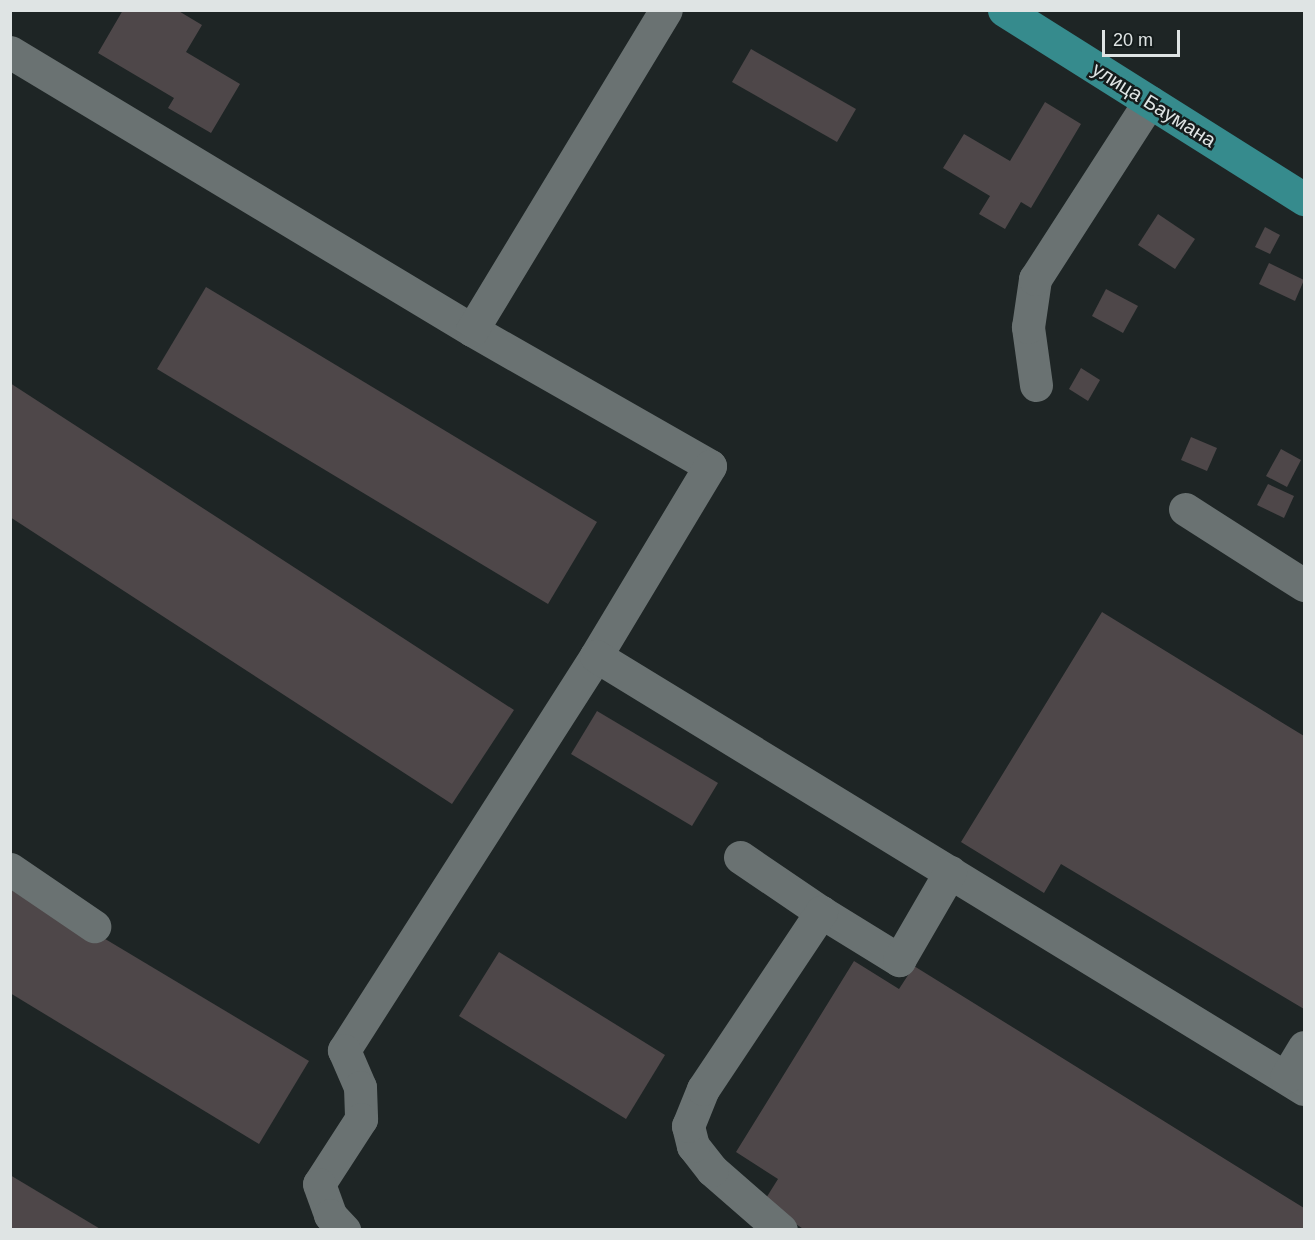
<!DOCTYPE html>
<html>
<head>
<meta charset="utf-8">
<style>
	body { margin:0 }
	#map { position:relative; width:1315px; height:1240px; overflow:hidden; background:#1e2525; font-family:Helvetica,sans-serif }
	div>[style] { position:absolute }
	.building>* { inset:0; background:#4e4749 }
	.minor>* { height:33px; margin:-16.5px; padding:0 16.5px; transform-origin:16.5px; border-radius:16.5px; background:#6a7272 }
	.major>* { height:33px; margin:-16.5px; padding:0 16.5px; transform-origin:16.5px; border-radius:16.5px; background:#368b8d }
	span { translate:-50% -50%; white-space:nowrap; text-align:center; line-height:1.15; -webkit-text-stroke:5px #151c1c; paint-order:stroke }
	.street-label { font-size:20px; color:#dfe4e4 }
	.frame { position:absolute; inset:0; border:12px solid #dfe4e4; pointer-events:none }
	.scale { position:absolute; left:1102px; top:30px; width:78px; height:27px; box-sizing:border-box; border:3px solid #dfe4e4; border-top:0; padding-left:8px; font-size:18px; line-height:21px; white-space:nowrap; color:#dfe4e4; -webkit-text-stroke:4px #151c1c; paint-order:stroke }
</style>
</head>
<body>
<div id="map">
	<div class="building">
		<div style="clip-path:polygon(123px 10px,177px 10px,202px 25px,186px 52px,240px 84px,211px 133px,168px 108px,174px 98px,98px 53px)"></div>
		<div style="clip-path:polygon(751px 49px,856px 109px,837px 142px,732px 82px)"></div>
		<div style="clip-path:polygon(1045px 102px,1081px 124px,1031px 208px,1021px 202px,1005px 229px,979px 214px,990px 196px,943px 168px,964px 134px,1010px 161px)"></div>
		<div style="clip-path:polygon(1158px 214px,1195px 239px,1175px 269px,1138px 245px)"></div>
		<div style="clip-path:polygon(1265px 227px,1280px 235px,1270px 254px,1255px 247px)"></div>
		<div style="clip-path:polygon(1269px 263px,1304px 280px,1295px 301px,1259px 284px)"></div>
		<div style="clip-path:polygon(206px 287px,597px 522px,548px 604px,157px 369px)"></div>
		<div style="clip-path:polygon(1106px 289px,1138px 306px,1123px 333px,1092px 316px)"></div>
		<div style="clip-path:polygon(1081px 368px,1100px 380px,1088px 401px,1069px 389px)"></div>
		<div style="clip-path:polygon(10px 383px,514px 710px,452px 804px,10px 517px)"></div>
		<div style="clip-path:polygon(1191px 437px,1217px 448px,1207px 471px,1181px 460px)"></div>
		<div style="clip-path:polygon(1281px 449px,1301px 460px,1287px 487px,1266px 476px)"></div>
		<div style="clip-path:polygon(1268px 484px,1294px 496px,1284px 518px,1257px 505px)"></div>
		<div style="clip-path:polygon(1102px 612px,1304px 736px,1304px 1009px,1061px 864px,1044px 893px,961px 842px)"></div>
		<div style="clip-path:polygon(597px 711px,718px 783px,692px 826px,571px 754px)"></div>
		<div style="clip-path:polygon(10px 882px,309px 1061px,259px 1144px,10px 993px)"></div>
		<div style="clip-path:polygon(499px 952px,665px 1055px,626px 1119px,459px 1016px)"></div>
		<div style="clip-path:polygon(854px 961px,899px 989px,914px 966px,1304px 1208px,1304px 1230px,805px 1230px,763px 1203px,778px 1179px,736px 1152px)"></div>
		<div style="clip-path:polygon(10px 1175px,102px 1230px,10px 1230px)"></div>
	</div>
	<div class="minor">
		<div style="left:10px;top:52px;width:539px;rotate:31.04deg"></div>
		<div style="left:472px;top:330px;width:274px;rotate:29.7deg"></div>
		<div style="left:710px;top:466px;width:222px;rotate:121deg"></div>
		<div style="left:596px;top:656px;width:468px;rotate:122.6deg"></div>
		<div style="left:344px;top:1050px;width:40px;rotate:66.6deg"></div>
		<div style="left:360px;top:1087px;width:32px;rotate:88deg"></div>
		<div style="left:361px;top:1119px;width:77px;rotate:122.9deg"></div>
		<div style="left:319px;top:1184px;width:33px;rotate:70deg"></div>
		<div style="left:330px;top:1215px;width:21px;rotate:47deg"></div>
		<div style="left:472px;top:330px;width:374px;rotate:-58.8deg"></div>
		<div style="left:1036px;top:385px;width:59px;rotate:-97.9deg"></div>
		<div style="left:1028px;top:327px;width:49px;rotate:-81.7deg"></div>
		<div style="left:1035px;top:279px;width:211px;rotate:-57.2deg"></div>
		<div style="left:1185px;top:509px;width:141px;rotate:32.6deg"></div>
		<div style="left:596px;top:656px;width:830px;rotate:31.45deg"></div>
		<div style="left:740px;top:857px;width:98px;rotate:34.2deg"></div>
		<div style="left:821px;top:912px;width:92px;rotate:31.6deg"></div>
		<div style="left:899px;top:960px;width:102px;rotate:-59.9deg"></div>
		<div style="left:10px;top:869px;width:102px;rotate:34.2deg"></div>
		<div style="left:1286px;top:1077px;width:35px;rotate:-59deg"></div>
		<div style="left:781px;top:1230px;width:91px;rotate:-139deg"></div>
		<div style="left:712px;top:1170px;width:31px;rotate:-128deg"></div>
		<div style="left:693px;top:1146px;width:21px;rotate:-104deg"></div>
		<div style="left:688px;top:1126px;width:40px;rotate:-68deg"></div>
		<div style="left:703px;top:1089px;width:213px;rotate:-56.3deg"></div>
	</div>
	<div class="major">
		<div style="left:1004px;top:10px;width:355px;rotate:32.2deg"></div>
	</div>
	<div class="street-label">
		<span style="left:1154px;top:105px;rotate:32deg">улица Баумана</span>
	</div>
	<div class="frame"></div>
	<div class="scale">20 m</div>
</div>
</body>
</html>
